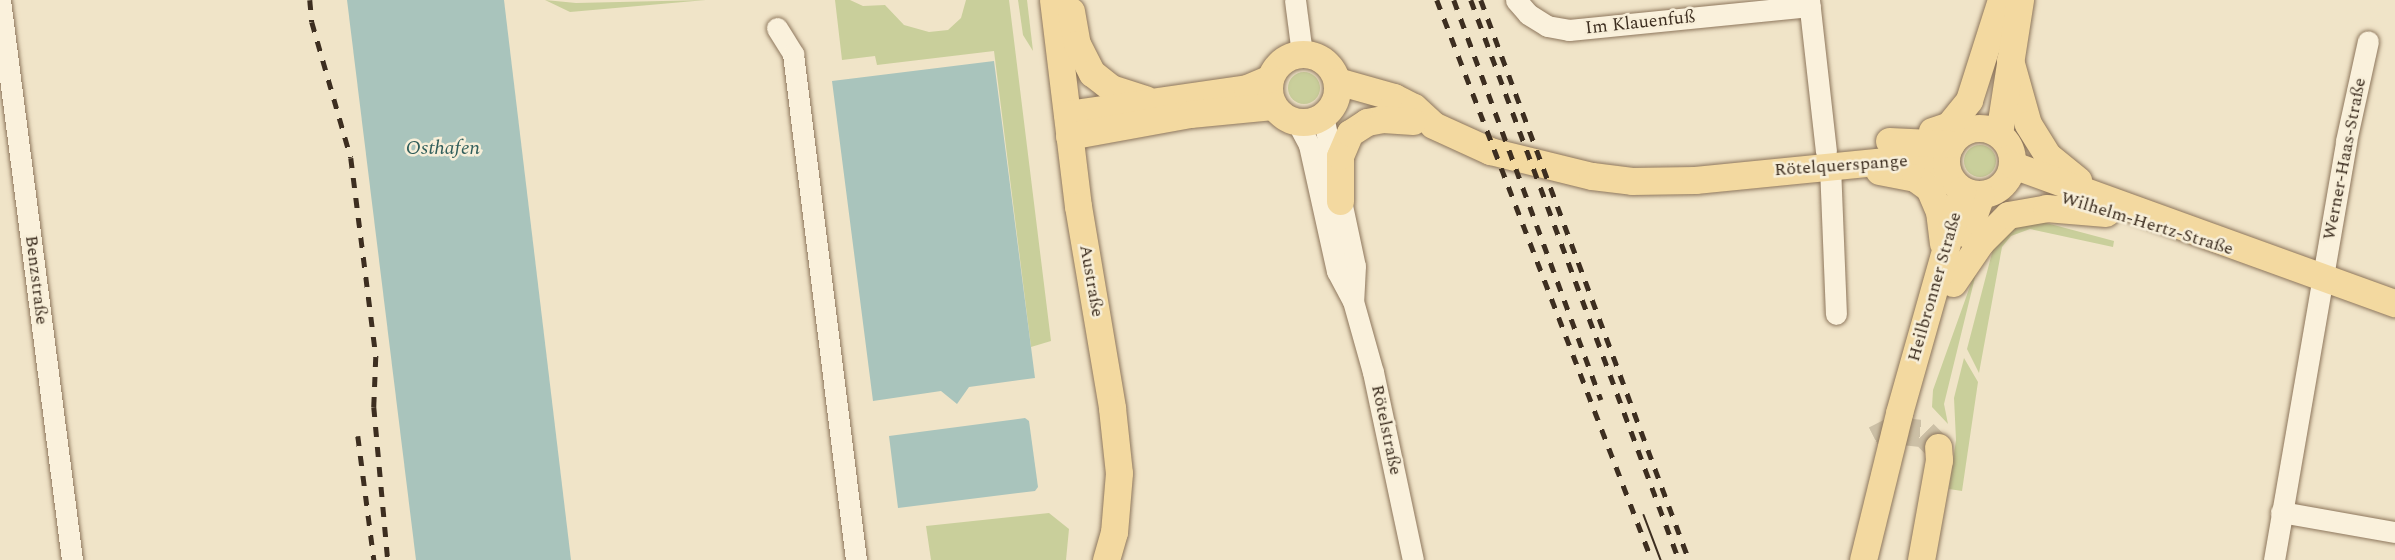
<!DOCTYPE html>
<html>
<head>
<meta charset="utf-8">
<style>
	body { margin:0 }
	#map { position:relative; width:2395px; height:560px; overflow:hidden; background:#f0e4c8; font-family:Spectral,serif }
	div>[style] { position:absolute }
	.green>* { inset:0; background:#c9cf9b }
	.round { border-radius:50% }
	.water>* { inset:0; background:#a9c4bc }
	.major-tunnel>* { height:27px; margin-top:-13.5px; transform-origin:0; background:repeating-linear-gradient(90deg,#ccc0a6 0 27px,transparent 0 41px) }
	.roads { filter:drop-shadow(0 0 2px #8d765c) drop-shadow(0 0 2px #8d765c) }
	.minor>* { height:21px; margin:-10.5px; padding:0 10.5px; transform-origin:10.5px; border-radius:10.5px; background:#faf1dc }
	.major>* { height:27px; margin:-13.5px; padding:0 13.5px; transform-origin:13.5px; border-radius:13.5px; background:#f3d9a0 }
	.major>.ring { margin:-13.5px; padding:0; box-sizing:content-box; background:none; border:27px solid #f3d9a0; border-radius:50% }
	.tram>* { height:1.5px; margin:-0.75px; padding:0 0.75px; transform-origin:0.75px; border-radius:0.75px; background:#3d2e20 }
	.rail>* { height:4.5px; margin-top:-2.25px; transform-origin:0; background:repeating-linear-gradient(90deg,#3d2e20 0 10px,transparent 0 20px) }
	span { translate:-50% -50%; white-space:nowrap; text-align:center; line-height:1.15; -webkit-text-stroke:5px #f7eed8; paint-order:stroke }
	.street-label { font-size:18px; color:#3d2e20 }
	.water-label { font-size:20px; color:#2f5d5a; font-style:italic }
</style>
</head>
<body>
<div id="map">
	<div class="green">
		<div style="clip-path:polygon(545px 0,576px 3px,706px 0,570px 12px)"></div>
		<div style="clip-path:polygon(835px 0,850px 0,863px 6px,885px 5px,904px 25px,929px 32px,948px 30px,961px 18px,966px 0,1009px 0,1051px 341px,1031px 347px,994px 51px,877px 65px,875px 56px,842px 60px)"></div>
		<div style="clip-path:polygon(1018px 0,1027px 0,1033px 51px,1023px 35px)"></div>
		<div class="round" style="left:1288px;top:72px;width:32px;height:32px"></div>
		<div class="round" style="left:1964px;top:145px;width:32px;height:32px"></div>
		<div style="clip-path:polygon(2039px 221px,2114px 241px,2113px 247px,2030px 229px,2011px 236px,2002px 247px,1979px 373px,1967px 349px,1993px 249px,2015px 224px)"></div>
		<div style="clip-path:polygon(1979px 261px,1944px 404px,1948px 424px,1932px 407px,1933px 390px)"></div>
		<div style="clip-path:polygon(1964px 358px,1978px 382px,1962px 491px,1949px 489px,1956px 440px,1954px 398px)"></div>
		<div style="clip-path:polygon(1049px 513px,1069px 529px,1066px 560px,931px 560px,926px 526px)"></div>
	</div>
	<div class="water">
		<div style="clip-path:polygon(347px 0,504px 0,571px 560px,416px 560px)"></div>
		<div style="clip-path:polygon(994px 61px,1035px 378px,969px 387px,957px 404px,941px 391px,873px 401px,832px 81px)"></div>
		<div style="clip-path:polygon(1025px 418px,1029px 421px,1038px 487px,1035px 491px,898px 508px,889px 436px)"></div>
	</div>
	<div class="major-tunnel">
		<div style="left:1875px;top:439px;width:20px;rotate:-27deg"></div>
		<div style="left:1893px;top:430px;width:31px;rotate:6deg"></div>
		<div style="left:1924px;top:433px;width:20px;rotate:45deg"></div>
	</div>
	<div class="roads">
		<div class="minor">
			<div style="left:0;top:0;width:565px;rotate:82.67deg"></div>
			<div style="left:1295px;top:0;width:54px;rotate:82.6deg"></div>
			<div style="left:1516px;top:0;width:18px;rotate:49deg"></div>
			<div style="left:1528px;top:14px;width:22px;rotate:32deg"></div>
			<div style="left:1547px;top:26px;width:22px;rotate:10deg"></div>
			<div style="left:1569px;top:30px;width:242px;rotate:-5.7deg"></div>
			<div style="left:1809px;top:0;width:152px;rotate:83.6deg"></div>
			<div style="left:777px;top:28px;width:31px;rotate:58deg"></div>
			<div style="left:793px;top:54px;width:510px;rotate:82.9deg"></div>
			<div style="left:1323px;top:116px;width:153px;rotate:78deg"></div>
			<div style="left:1355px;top:266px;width:34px;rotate:93deg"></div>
			<div style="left:1297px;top:122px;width:26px;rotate:62deg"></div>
			<div style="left:1309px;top:145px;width:129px;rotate:77.5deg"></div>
			<div style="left:1337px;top:271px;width:34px;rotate:62deg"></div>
			<div style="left:1353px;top:301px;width:74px;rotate:74.3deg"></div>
			<div style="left:1373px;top:372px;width:192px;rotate:78deg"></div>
			<div style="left:1830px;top:166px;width:148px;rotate:87.7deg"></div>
			<div style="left:2281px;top:512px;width:116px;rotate:10deg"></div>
			<div style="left:2274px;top:560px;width:425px;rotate:-80.2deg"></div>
			<div style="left:2346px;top:141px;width:102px;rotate:-77.6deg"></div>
		</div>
		<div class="major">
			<div style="left:1053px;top:0;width:208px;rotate:83.1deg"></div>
			<div style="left:1078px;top:206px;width:205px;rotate:80.4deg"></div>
			<div style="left:1112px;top:408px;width:65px;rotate:83.9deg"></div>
			<div style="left:1119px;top:473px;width:59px;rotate:94.8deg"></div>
			<div style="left:1114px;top:532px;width:29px;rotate:106deg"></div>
			<div style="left:1071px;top:11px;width:34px;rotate:80deg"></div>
			<div style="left:1077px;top:44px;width:33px;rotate:63deg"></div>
			<div style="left:1092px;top:73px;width:24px;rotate:38deg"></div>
			<div style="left:1111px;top:88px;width:36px;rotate:18deg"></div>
			<div class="ring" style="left:1269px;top:54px;width:41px;height:41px"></div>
			<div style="left:2010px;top:60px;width:66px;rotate:74.3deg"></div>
			<div style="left:2028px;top:124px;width:36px;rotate:58deg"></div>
			<div style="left:2047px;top:155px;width:40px;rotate:39deg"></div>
			<div style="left:1337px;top:81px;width:59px;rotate:15.7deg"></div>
			<div style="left:1394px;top:97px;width:22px;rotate:27deg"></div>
			<div style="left:1414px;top:107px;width:26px;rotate:43deg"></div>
			<div style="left:1433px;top:125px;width:63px;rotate:24.5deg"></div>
			<div style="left:1490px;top:151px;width:105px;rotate:13.8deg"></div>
			<div style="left:1592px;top:176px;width:40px;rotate:7.1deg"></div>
			<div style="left:1632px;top:181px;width:63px;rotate:-0.9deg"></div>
			<div style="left:1695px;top:180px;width:212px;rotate:-5.7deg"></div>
			<div style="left:1906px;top:159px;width:41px;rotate:12.7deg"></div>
			<div style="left:1067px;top:114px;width:182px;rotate:-8.2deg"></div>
			<div style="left:1247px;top:88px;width:25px;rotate:-23deg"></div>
			<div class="ring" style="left:1946px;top:128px;width:39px;height:39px"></div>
			<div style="left:1932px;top:131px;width:18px;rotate:-19deg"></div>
			<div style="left:1949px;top:125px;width:32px;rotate:-51deg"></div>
			<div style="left:1969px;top:100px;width:105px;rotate:-72.3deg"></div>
			<div style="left:1999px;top:134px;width:136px;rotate:-81.1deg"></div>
			<div style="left:1069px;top:136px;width:123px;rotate:-10.3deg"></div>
			<div style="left:1190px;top:114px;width:83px;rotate:-5.5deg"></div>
			<div style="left:1889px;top:141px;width:62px;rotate:2.8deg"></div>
			<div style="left:2013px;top:165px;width:406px;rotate:19.9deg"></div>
			<div style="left:1879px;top:171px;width:37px;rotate:11deg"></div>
			<div style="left:1915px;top:178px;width:17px;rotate:36deg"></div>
			<div style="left:1929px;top:188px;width:25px;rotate:67deg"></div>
			<div style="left:1939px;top:211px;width:32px;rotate:83deg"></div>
			<div style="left:1340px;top:201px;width:45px;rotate:-90deg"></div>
			<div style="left:1340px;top:156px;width:25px;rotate:-67deg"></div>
			<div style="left:1350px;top:133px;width:20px;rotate:-33deg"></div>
			<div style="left:1367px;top:122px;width:16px;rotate:-11deg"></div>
			<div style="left:1383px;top:119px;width:30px;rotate:4deg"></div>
			<div style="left:1967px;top:234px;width:41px;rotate:-70.3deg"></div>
			<div style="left:1953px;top:283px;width:50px;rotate:-55.7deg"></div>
			<div style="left:1981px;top:242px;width:38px;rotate:-45deg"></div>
			<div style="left:2008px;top:215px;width:39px;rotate:-10deg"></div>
			<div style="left:2046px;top:208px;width:60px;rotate:4.8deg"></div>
			<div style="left:1863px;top:560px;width:151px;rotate:-76.2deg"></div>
			<div style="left:1899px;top:413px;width:232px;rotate:-74.2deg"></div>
			<div style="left:1921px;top:560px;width:102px;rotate:-79.8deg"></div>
			<div style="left:1939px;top:460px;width:13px;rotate:-94deg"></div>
		</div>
	</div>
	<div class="tram">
		<div style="left:1644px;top:515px;width:48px;rotate:69.3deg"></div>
	</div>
	<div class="rail">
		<div style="left:310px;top:0;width:22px;rotate:85deg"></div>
		<div style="left:312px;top:22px;width:141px;rotate:74deg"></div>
		<div style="left:351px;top:158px;width:201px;rotate:82.8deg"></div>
		<div style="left:376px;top:357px;width:50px;rotate:92.3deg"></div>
		<div style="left:374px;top:407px;width:154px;rotate:84.8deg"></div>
		<div style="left:1437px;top:0;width:600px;rotate:69deg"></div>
		<div style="left:1454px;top:0;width:426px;rotate:69.8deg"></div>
		<div style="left:1471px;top:0;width:597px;rotate:69.62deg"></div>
		<div style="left:1481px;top:0;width:597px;rotate:69.62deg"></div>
		<div style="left:358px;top:436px;width:125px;rotate:82.6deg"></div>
	</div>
	<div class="street-label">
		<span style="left:1640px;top:23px;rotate:-6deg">Im Klauenfuß</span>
		<span style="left:2345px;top:159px;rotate:-79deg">Werner-Haas-Straße</span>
		<span style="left:1841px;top:166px;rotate:-4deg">Rötelquerspange</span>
		<span style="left:2147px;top:224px;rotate:17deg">Wilhelm-Hertz-Straße</span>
		<span style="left:36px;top:280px;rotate:83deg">Benzstraße</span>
		<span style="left:1091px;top:281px;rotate:80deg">Austraße</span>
		<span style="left:1935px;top:287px;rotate:-74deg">Heilbronner Straße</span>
		<span style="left:1386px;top:430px;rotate:78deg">Rötelstraße</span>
	</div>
	<div class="water-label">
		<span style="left:443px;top:148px">Osthafen</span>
	</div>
</div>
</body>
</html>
